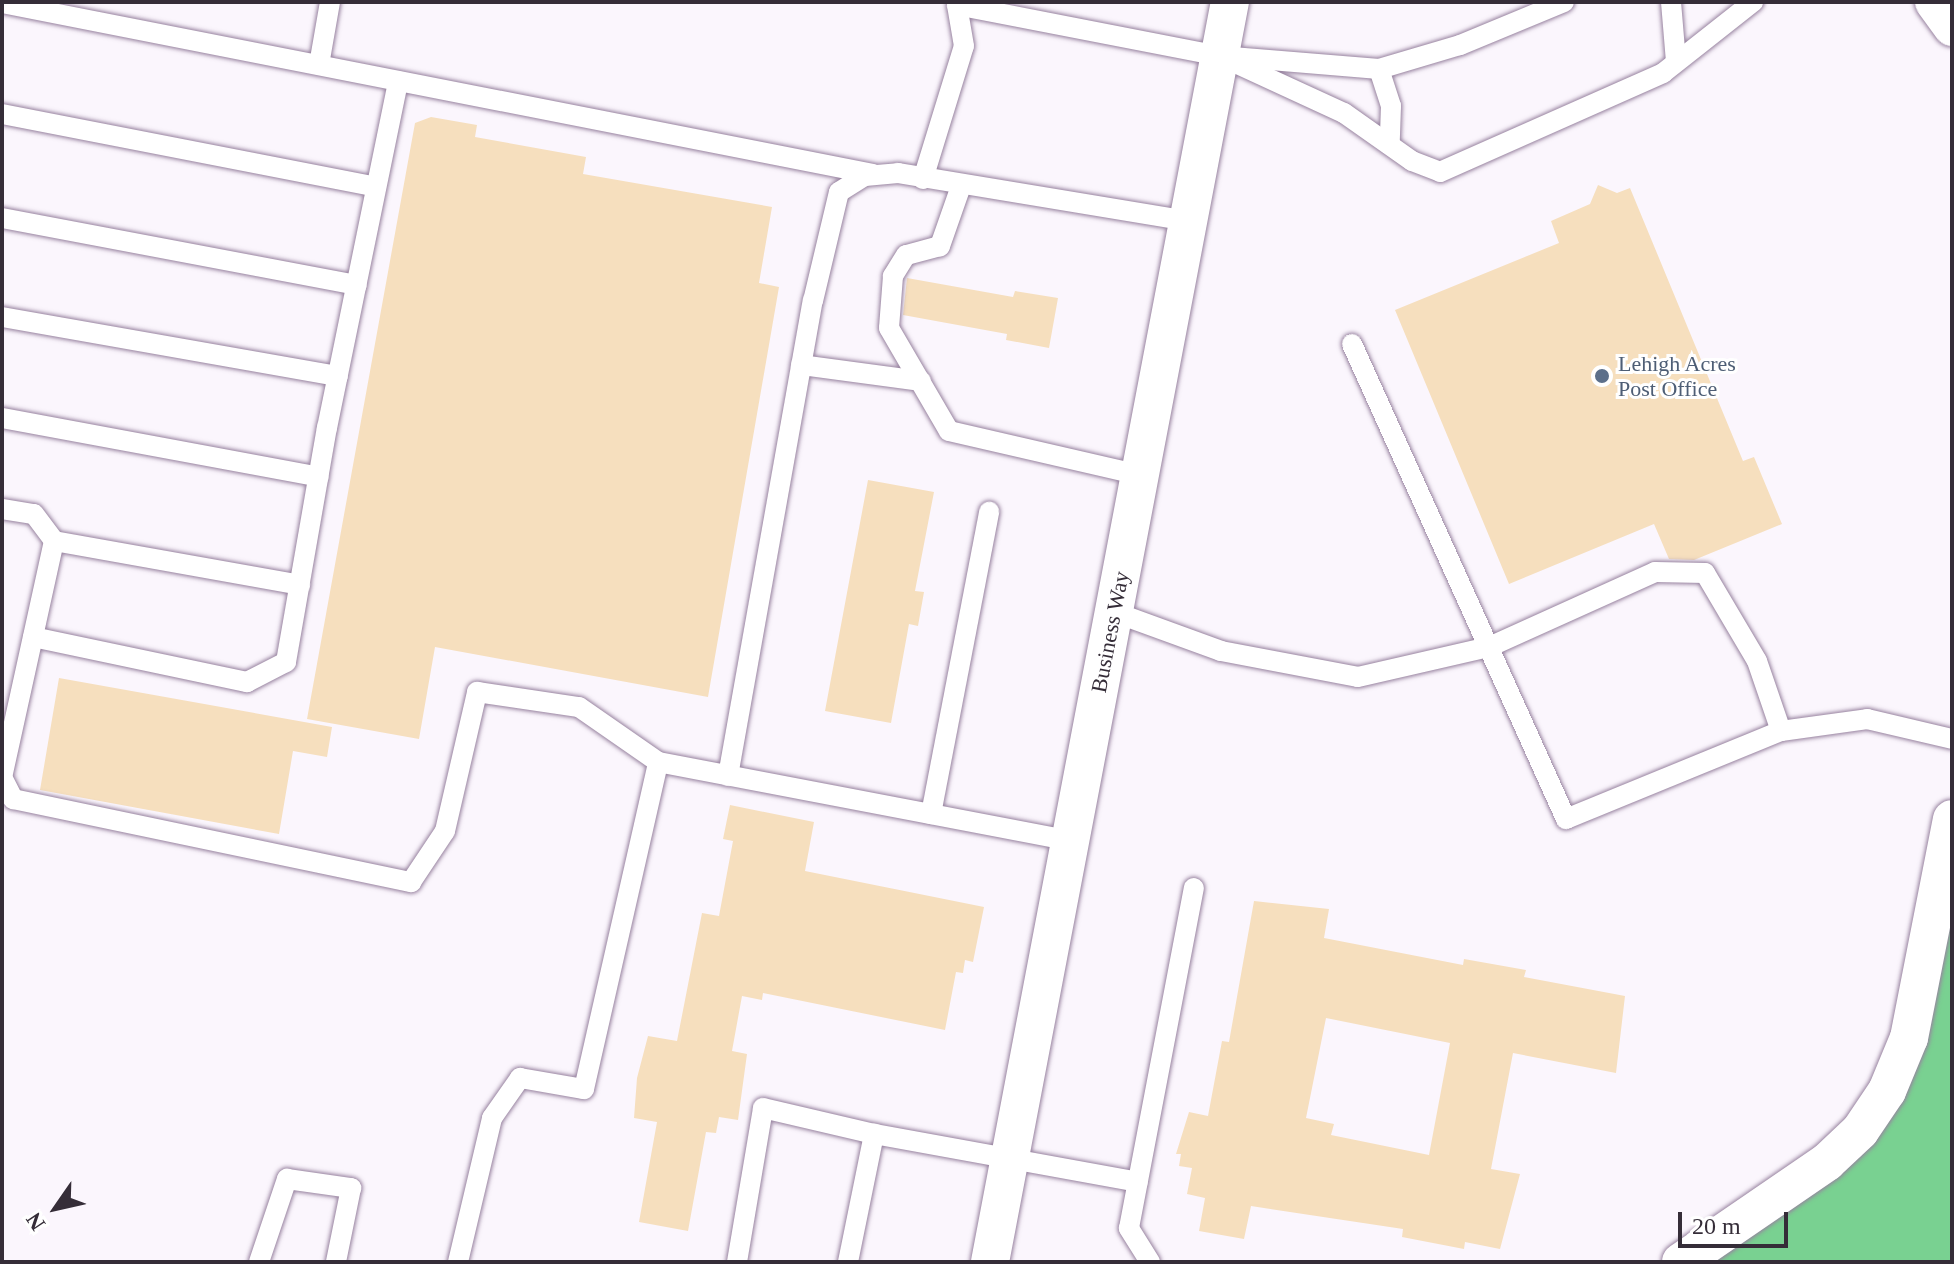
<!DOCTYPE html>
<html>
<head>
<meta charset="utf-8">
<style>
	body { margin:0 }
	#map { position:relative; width:1954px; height:1264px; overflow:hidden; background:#fbf6fd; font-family:Georgia,serif }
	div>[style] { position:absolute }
	.forest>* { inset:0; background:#79d191 }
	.building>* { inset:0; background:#f6dfbe }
	.roads { filter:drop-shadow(0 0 2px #97829f) drop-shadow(0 0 2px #97829f) }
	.service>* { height:20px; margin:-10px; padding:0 10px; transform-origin:10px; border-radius:10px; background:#fff }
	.minor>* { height:38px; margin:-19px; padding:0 19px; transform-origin:19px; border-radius:19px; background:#fff }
	.dots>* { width:22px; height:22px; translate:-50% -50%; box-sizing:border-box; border:4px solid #fff; border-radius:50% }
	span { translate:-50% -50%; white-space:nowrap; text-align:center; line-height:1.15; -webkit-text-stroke:6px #fff; paint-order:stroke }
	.service-label { font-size:22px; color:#4e5e75 }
	.left { translate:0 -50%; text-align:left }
	.street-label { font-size:22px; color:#352d38 }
	.frame { position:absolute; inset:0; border:4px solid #352d38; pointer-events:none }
	.north { position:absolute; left:16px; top:1168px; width:80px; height:80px; -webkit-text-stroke:6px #fff; paint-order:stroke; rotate:236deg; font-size:22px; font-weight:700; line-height:32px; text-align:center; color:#352d38 }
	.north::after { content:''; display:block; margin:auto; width:28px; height:36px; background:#352d38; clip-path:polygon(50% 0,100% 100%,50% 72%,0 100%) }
	.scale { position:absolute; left:1678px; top:1212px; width:110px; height:36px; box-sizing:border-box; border:4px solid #352d38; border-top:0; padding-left:10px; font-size:24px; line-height:28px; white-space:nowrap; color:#352d38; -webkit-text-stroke:6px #fff; paint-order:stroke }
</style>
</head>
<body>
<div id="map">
	<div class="forest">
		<div style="clip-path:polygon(1952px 915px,1952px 1262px,1711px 1262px,1837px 1175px)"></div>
	</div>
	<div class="building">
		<div style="clip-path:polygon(431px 117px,477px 125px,475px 137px,586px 157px,583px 174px,772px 207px,759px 283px,779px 287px,708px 697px,435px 647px,419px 739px,307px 719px,415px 123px)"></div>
		<div style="clip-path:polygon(1598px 185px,1617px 193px,1630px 188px,1743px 461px,1754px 457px,1782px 524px,1694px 560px,1669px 559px,1654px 524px,1509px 584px,1395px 310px,1559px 243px,1551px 221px,1590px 204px)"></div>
		<div style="clip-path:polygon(907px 278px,1013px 297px,1015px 291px,1058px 298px,1049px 348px,1006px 340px,1007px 334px,903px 315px)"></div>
		<div style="clip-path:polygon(868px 480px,934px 492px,915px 591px,924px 592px,918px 626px,909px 624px,891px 723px,825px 711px)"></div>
		<div style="clip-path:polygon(59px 678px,332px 727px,327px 757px,293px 751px,279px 834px,40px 790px)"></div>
		<div style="clip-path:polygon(730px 805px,814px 822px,805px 871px,984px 907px,973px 962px,965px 960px,963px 973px,956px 972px,945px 1030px,763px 993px,762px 1000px,742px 996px,732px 1051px,747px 1054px,738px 1120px,719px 1117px,716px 1133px,706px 1132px,688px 1231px,639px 1222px,657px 1122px,634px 1118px,637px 1078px,648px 1036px,677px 1041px,702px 913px,719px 916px,733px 841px,723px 839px)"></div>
		<div style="clip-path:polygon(evenodd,1254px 901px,1329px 909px,1324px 938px,1463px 965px,1464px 959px,1526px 970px,1524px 977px,1625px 996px,1616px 1073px,1513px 1053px,1491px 1169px,1520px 1174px,1500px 1249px,1465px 1242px,1464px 1249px,1402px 1237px,1403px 1229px,1251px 1206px,1244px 1239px,1199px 1231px,1205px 1198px,1187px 1194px,1192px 1168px,1179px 1166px,1181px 1154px,1176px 1154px,1189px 1112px,1208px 1116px,1222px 1041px,1229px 1042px,1254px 901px,1326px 1018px,1450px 1043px,1429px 1155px,1331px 1135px,1334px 1124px,1306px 1118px,1326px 1018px)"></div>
	</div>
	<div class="roads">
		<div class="service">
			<div style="left:1564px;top:2px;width:113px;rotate:157.5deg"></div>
			<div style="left:1460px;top:45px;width:84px;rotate:163.5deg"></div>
			<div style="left:1379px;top:69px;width:160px;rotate:-175.3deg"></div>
			<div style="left:1220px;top:56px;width:136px;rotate:24.7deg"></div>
			<div style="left:1344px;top:113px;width:83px;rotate:35.2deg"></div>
			<div style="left:1412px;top:161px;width:30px;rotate:21deg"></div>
			<div style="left:1440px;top:172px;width:244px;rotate:-23.9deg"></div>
			<div style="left:1663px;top:73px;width:115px;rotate:-38.3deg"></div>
			<div style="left:1671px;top:2px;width:60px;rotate:85.2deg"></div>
			<div style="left:2px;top:3px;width:888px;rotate:11.11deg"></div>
			<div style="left:319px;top:65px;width:64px;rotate:-80.1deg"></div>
			<div style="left:1379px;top:69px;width:39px;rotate:72deg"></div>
			<div style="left:1391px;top:106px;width:35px;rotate:92deg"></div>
			<div style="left:2px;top:114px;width:381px;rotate:11deg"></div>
			<div style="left:923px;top:179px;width:139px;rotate:-72.9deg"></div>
			<div style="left:964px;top:46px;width:42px;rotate:-99.7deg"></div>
			<div style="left:957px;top:5px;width:268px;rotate:11deg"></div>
			<div style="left:961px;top:186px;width:64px;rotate:109.3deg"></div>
			<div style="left:940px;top:246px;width:35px;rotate:165deg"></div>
			<div style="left:906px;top:255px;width:25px;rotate:122deg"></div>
			<div style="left:893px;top:276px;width:52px;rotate:94.4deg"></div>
			<div style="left:889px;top:328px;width:119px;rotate:59.8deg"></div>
			<div style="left:949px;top:431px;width:196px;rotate:13deg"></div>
			<div style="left:2px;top:218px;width:361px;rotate:10.7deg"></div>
			<div style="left:2px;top:317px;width:341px;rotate:10deg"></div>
			<div style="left:1352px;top:344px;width:521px;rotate:65.75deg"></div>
			<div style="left:1566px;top:819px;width:232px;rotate:-22.3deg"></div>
			<div style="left:801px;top:365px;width:121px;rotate:7.6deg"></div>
			<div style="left:2px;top:418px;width:322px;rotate:10.5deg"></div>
			<div style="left:2px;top:509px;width:32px;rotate:9deg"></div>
			<div style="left:34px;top:514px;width:34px;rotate:53deg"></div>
			<div style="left:54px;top:541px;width:242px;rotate:102.4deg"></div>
			<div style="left:54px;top:541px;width:250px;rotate:10.1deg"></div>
			<div style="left:1114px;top:612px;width:114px;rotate:20deg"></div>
			<div style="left:1221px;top:651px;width:139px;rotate:10.7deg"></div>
			<div style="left:1358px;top:677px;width:134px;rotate:-12.9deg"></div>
			<div style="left:1489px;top:647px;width:182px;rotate:-24.3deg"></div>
			<div style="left:1655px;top:572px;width:50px;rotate:1.1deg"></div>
			<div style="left:1705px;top:573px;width:102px;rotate:59.4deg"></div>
			<div style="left:1757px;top:661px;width:74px;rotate:71.1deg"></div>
			<div style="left:1781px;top:731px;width:87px;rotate:-7.9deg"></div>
			<div style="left:1867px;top:719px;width:87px;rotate:13.2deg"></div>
			<div style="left:33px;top:637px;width:219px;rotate:11.9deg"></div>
			<div style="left:247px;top:682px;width:44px;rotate:-27.1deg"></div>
			<div style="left:286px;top:662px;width:238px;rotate:-80.1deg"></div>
			<div style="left:327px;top:428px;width:354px;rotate:-78.4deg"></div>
			<div style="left:728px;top:776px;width:483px;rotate:-79.9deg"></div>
			<div style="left:813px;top:301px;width:112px;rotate:-76.6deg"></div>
			<div style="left:839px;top:192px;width:31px;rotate:-32deg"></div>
			<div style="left:865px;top:176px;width:33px;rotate:-5deg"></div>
			<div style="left:898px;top:173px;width:294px;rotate:9.4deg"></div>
			<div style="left:2px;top:777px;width:25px;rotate:63deg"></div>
			<div style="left:13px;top:799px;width:407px;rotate:11.8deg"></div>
			<div style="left:411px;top:882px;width:61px;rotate:-56.3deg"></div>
			<div style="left:445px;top:831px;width:143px;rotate:-77deg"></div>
			<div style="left:477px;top:692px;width:103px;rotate:8.4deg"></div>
			<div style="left:579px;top:707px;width:96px;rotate:34.8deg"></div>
			<div style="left:658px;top:762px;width:420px;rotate:10.8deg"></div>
			<div style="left:931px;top:814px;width:308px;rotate:-79.1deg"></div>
			<div style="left:259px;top:1262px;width:88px;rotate:-71.4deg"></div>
			<div style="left:287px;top:1179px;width:65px;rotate:8deg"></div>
			<div style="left:351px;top:1188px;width:76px;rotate:101.5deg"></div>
			<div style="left:458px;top:1262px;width:148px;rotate:-76.7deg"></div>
			<div style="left:492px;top:1118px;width:49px;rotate:-55deg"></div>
			<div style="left:520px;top:1078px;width:65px;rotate:9.8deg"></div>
			<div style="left:584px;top:1089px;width:335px;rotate:-77.2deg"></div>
			<div style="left:737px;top:1262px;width:156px;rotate:-80.4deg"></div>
			<div style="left:763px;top:1108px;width:114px;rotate:13.2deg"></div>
			<div style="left:874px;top:1134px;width:268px;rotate:10.3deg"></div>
			<div style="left:848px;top:1262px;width:131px;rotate:-78.5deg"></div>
			<div style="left:1150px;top:1262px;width:40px;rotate:-122deg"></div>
			<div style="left:1129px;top:1228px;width:346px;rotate:-79.2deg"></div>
		</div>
		<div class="minor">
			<div style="left:1934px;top:2px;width:31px;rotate:54deg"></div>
			<div style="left:990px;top:1262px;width:1283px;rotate:-79.22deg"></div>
			<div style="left:1681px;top:1262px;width:177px;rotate:-34.4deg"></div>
			<div style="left:1827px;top:1162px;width:45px;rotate:-43.2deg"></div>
			<div style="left:1860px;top:1131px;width:48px;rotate:-56deg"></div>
			<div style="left:1887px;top:1091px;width:57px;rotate:-67.5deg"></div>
			<div style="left:1909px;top:1038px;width:223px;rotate:-78.9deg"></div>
		</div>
	</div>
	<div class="dots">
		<div style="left:1602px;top:376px;background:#5c6f8a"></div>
	</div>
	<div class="service-label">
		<span class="left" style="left:1618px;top:376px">Lehigh Acres<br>Post Office</span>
	</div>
	<div class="street-label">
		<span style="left:1110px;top:632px;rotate:-79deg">Business Way</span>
	</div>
	<div class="frame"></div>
	<div class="north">N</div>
	<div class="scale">20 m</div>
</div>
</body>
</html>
